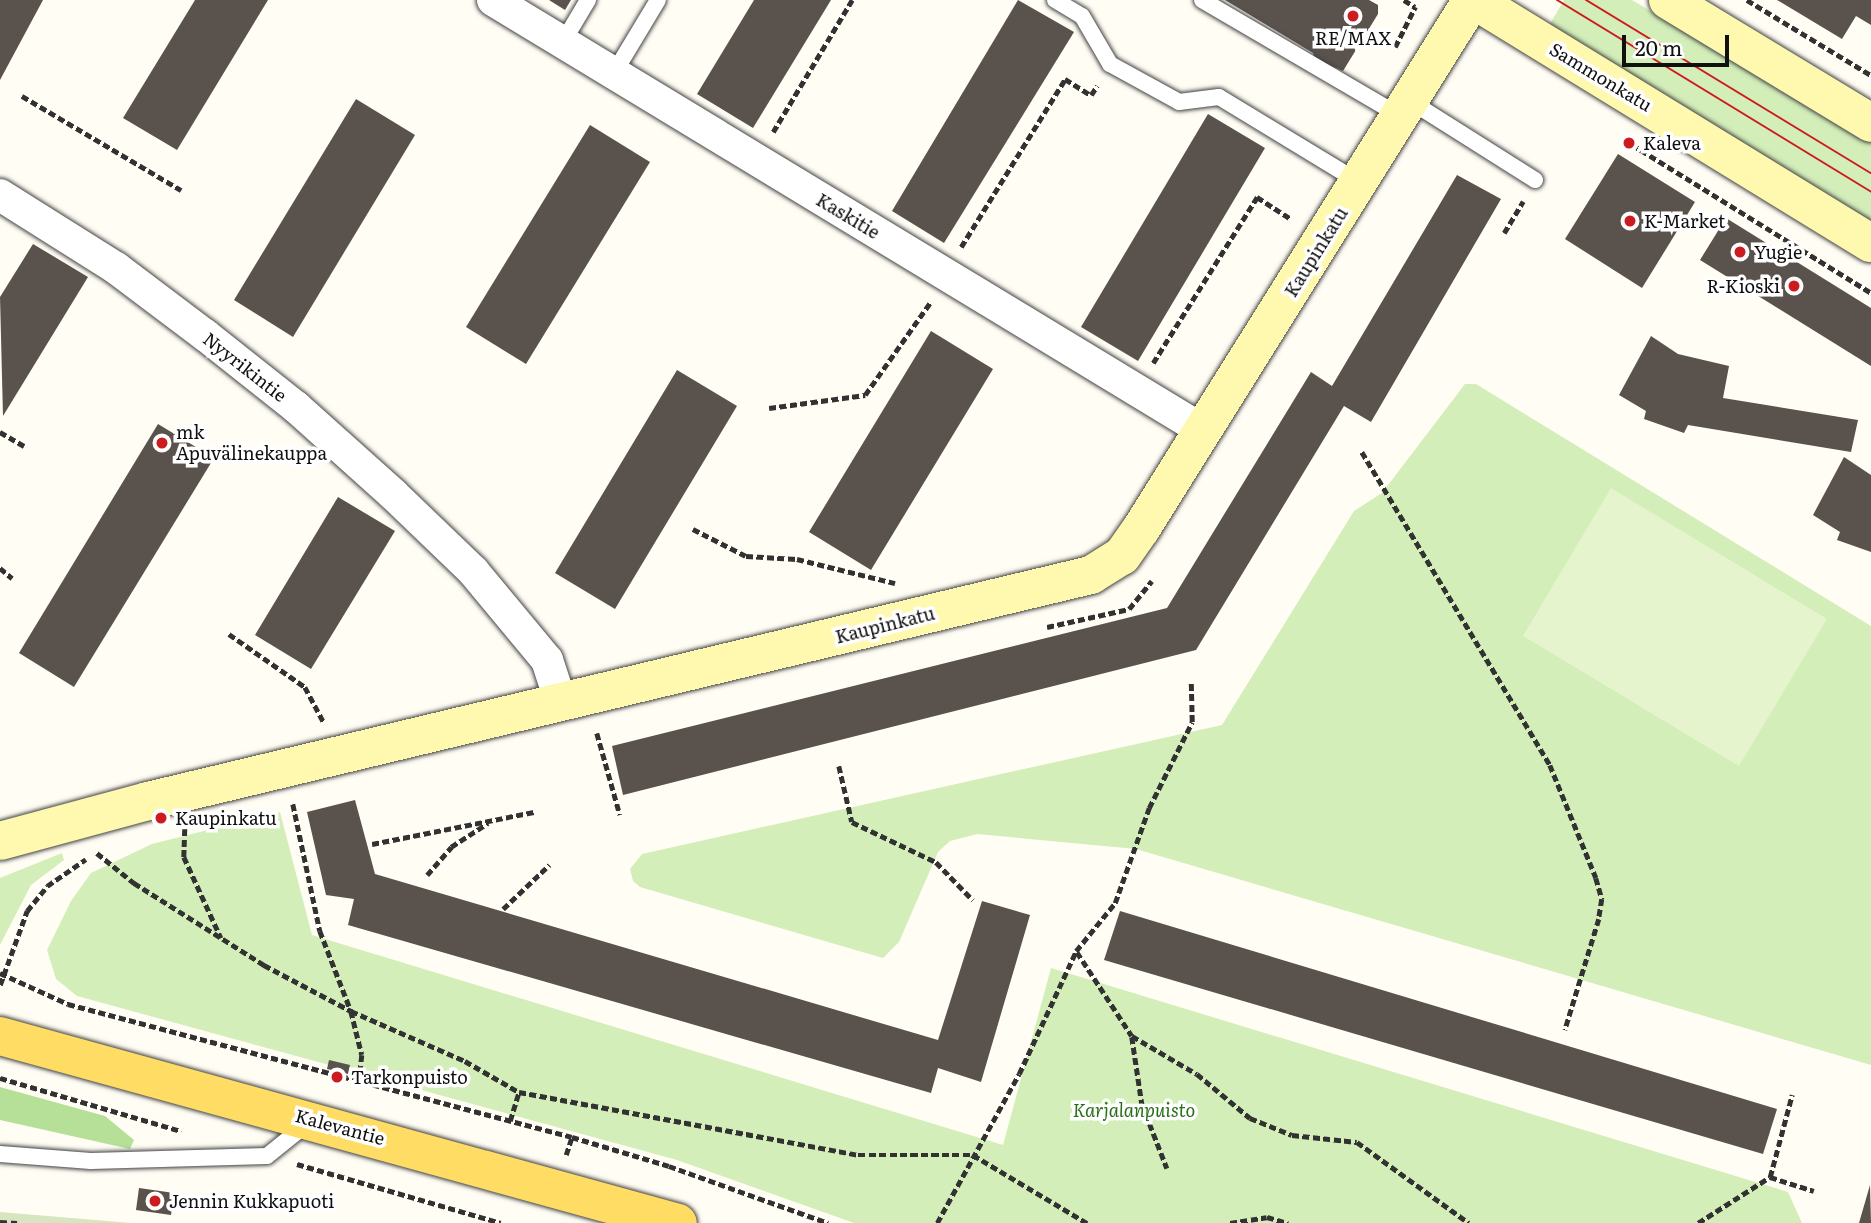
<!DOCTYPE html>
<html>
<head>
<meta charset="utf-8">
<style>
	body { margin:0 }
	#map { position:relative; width:1871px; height:1223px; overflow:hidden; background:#fffdf4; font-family:Literata,serif }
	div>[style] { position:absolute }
	.green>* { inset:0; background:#d3eeb9 }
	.forest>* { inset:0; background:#b6e097 }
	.cemetery>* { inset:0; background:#d8e5c1 }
	.pitch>* { inset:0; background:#e5f4cc }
	.building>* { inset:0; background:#5a524c }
	.path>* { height:4.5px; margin-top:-2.25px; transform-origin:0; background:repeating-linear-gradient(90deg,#323232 0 7px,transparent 0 10.5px) }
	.roads { filter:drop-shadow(0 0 2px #434343) drop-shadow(0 0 2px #434343) }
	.lane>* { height:16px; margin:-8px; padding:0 8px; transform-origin:8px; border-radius:8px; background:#fff }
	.street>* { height:32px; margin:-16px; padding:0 16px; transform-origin:16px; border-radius:16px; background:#fff }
	.secondary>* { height:38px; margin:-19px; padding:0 19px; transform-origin:19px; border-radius:19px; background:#fff8af }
	.primary>* { height:38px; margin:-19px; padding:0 19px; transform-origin:19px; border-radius:19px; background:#ffdd64 }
	.tram>* { height:2px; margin:-1px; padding:0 1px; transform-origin:1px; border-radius:1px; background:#cd1c1f }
	.dots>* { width:19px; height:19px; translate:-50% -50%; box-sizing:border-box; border:4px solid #fff; border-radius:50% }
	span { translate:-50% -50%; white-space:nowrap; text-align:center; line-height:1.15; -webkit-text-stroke:7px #fff; paint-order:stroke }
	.poi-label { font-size:18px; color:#101010 }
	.left { translate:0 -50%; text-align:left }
	.right { translate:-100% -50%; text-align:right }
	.street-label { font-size:18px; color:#101010 }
	.park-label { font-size:18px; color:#296f1a; font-style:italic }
	.scale { position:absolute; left:1622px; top:35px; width:107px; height:32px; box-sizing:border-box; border:4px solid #101010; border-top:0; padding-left:9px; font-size:21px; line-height:24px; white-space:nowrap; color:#101010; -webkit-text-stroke:5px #fff; paint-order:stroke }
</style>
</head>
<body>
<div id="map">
	<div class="green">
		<div style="clip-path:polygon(1564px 0,1632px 0,1871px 141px,1871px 228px,1550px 24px)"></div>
		<div style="clip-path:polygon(1465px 384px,1476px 384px,1871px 626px,1871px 1065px,1136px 849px,977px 834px,950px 841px,938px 852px,899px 942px,883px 958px,640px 887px,633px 881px,630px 869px,642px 854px,1222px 725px,1354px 511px,1382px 493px)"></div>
		<div style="clip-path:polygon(280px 812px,312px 935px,1003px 1145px,1051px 968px,1788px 1192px,1802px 1223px,854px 1223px,677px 1160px,77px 996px,56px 979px,47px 950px,71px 901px,91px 873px,152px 844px)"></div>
		<div style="clip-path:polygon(62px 853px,64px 860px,31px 885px,0 945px,0 878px)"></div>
	</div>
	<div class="forest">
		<div style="clip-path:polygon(0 1087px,105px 1116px,134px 1140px,130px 1149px,0 1120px)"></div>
	</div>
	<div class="cemetery">
		<div style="clip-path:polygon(0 1212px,131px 1223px,0 1223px)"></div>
	</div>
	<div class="pitch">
		<div style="clip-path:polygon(1611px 488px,1827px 619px,1739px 766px,1523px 636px)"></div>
	</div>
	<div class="building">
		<div style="clip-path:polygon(0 0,43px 0,0 80px)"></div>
		<div style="clip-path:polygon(195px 0,268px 0,177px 150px,123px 118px)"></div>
		<div style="clip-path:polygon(549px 0,571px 0,565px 10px)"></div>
		<div style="clip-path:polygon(754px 0,831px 0,753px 128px,697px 94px)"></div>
		<div style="clip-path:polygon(1018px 0,1074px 32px,944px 243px,892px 211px)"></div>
		<div style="clip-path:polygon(1225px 0,1369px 0,1378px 5px,1378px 14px,1343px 71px,1315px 59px,1313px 53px)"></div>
		<div style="clip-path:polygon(1777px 0,1871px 0,1871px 25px,1856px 16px,1842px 39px)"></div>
		<div style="clip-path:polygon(356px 99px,415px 135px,293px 337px,234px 300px)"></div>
		<div style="clip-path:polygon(1208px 114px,1265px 148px,1138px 361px,1081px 327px)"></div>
		<div style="clip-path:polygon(590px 125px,650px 162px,526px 364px,466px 327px)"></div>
		<div style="clip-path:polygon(1618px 154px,1695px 202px,1642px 288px,1565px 239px)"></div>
		<div style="clip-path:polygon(1457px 175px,1501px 199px,1371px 422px,1344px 406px,1196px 650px,623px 795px,612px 746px,1167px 608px,1311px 372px,1332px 386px)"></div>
		<div style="clip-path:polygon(1726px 218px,1871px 308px,1871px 366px,1700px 260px)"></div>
		<div style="clip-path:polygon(33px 244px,88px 277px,3px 416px,0 297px)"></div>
		<div style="clip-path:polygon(931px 331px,993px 369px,871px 570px,809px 532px)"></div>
		<div style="clip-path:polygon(1651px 336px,1678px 354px,1729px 366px,1723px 398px,1858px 420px,1851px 452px,1688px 425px,1684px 433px,1644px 419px,1646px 411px,1619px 395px)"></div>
		<div style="clip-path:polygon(677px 370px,737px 406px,615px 609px,555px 573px)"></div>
		<div style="clip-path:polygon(158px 424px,214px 458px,74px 687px,19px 653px)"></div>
		<div style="clip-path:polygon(1844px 457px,1871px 475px,1871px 552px,1837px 540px,1840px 532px,1813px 515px)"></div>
		<div style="clip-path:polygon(338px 497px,395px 531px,311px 669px,255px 635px)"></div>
		<div style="clip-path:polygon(355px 800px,375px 874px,938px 1040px,982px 901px,1030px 915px,981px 1082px,938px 1068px,931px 1093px,348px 925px,354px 899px,326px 895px,307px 812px)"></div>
		<div style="clip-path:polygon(1120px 911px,1777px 1109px,1763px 1154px,1104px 960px)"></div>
		<div style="clip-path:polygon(329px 1060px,350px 1065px,348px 1074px,327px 1069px)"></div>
		<div style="clip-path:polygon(1870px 1185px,1871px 1223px,1859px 1223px)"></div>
		<div style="clip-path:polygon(139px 1188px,174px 1193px,171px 1215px,136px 1210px)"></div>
	</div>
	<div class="path">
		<div style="left:1404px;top:0;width:13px;rotate:32deg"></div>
		<div style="left:1747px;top:0;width:145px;rotate:31.2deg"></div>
		<div style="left:1395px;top:47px;width:45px;rotate:-63.4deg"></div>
		<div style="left:22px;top:96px;width:185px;rotate:30.6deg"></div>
		<div style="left:773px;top:132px;width:154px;rotate:-59.1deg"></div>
		<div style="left:1623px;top:139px;width:292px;rotate:31.8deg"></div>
		<div style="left:1504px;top:233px;width:37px;rotate:-59deg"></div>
		<div style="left:961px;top:247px;width:198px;rotate:-58.2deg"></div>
		<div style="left:1065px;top:79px;width:31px;rotate:32deg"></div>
		<div style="left:1091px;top:95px;width:11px;rotate:-56deg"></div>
		<div style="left:1153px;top:363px;width:196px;rotate:-57.9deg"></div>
		<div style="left:1257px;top:197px;width:40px;rotate:32.9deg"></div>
		<div style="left:769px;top:408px;width:97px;rotate:-7.7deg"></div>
		<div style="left:865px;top:395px;width:113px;rotate:-54.8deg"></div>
		<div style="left:0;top:432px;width:28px;rotate:30deg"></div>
		<div style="left:1362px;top:452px;width:365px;rotate:59deg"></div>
		<div style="left:1550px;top:765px;width:122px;rotate:67.8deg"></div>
		<div style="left:1596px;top:878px;width:22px;rotate:74deg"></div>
		<div style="left:1602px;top:899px;width:20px;rotate:99deg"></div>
		<div style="left:1599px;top:919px;width:116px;rotate:107deg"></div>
		<div style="left:693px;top:529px;width:59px;rotate:27deg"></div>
		<div style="left:746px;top:556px;width:51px;rotate:3.4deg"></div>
		<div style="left:797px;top:559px;width:101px;rotate:13.8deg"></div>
		<div style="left:0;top:568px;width:16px;rotate:40deg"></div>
		<div style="left:1047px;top:627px;width:84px;rotate:-12.4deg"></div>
		<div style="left:1129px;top:609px;width:36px;rotate:-51deg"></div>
		<div style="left:229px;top:634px;width:93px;rotate:34.9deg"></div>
		<div style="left:305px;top:687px;width:40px;rotate:62deg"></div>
		<div style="left:597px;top:733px;width:85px;rotate:74.3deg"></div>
		<div style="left:839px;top:766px;width:57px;rotate:76.9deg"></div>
		<div style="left:852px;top:822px;width:93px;rotate:25.5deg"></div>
		<div style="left:936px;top:862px;width:53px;rotate:45.8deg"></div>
		<div style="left:293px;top:804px;width:130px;rotate:78deg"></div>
		<div style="left:320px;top:931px;width:86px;rotate:68.8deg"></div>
		<div style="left:351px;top:1011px;width:45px;rotate:76deg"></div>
		<div style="left:362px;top:1055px;width:27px;rotate:96deg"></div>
		<div style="left:185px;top:829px;width:28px;rotate:92deg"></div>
		<div style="left:184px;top:857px;width:89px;rotate:65.4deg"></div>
		<div style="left:372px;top:844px;width:165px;rotate:-11.2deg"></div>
		<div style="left:97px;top:853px;width:48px;rotate:39deg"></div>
		<div style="left:134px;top:883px;width:154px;rotate:32.2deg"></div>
		<div style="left:264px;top:965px;width:98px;rotate:27.9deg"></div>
		<div style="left:351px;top:1011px;width:124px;rotate:23.7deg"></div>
		<div style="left:465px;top:1061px;width:62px;rotate:29.9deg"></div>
		<div style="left:519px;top:1092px;width:345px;rotate:10.5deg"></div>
		<div style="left:858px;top:1155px;width:115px"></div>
		<div style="left:973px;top:1155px;width:133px;rotate:30.8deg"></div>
		<div style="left:427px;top:875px;width:37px;rotate:-49deg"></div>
		<div style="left:451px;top:847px;width:44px;rotate:-33deg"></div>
		<div style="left:503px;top:909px;width:64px;rotate:-43.7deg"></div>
		<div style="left:1077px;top:952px;width:100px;rotate:56.8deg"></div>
		<div style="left:1132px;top:1036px;width:75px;rotate:30.3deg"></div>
		<div style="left:1197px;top:1074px;width:69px;rotate:39.7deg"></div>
		<div style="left:1250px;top:1118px;width:45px;rotate:22deg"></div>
		<div style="left:1292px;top:1135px;width:65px;rotate:6.1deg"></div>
		<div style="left:1357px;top:1142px;width:138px;rotate:35.9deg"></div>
		<div style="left:0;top:973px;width:75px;rotate:24.5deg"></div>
		<div style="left:68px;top:1004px;width:521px;rotate:14.78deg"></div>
		<div style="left:572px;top:1137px;width:101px;rotate:16.6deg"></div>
		<div style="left:669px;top:1166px;width:169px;rotate:19.7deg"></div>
		<div style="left:0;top:985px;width:79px;rotate:-70deg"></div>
		<div style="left:27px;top:911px;width:32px;rotate:-51deg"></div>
		<div style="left:47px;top:886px;width:47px;rotate:-34.7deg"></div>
		<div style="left:1132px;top:1037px;width:68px;rotate:81.5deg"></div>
		<div style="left:1142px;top:1104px;width:69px;rotate:68.7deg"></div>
		<div style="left:0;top:1078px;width:189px;rotate:16.3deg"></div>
		<div style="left:510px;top:1121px;width:30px;rotate:-73deg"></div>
		<div style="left:566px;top:1155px;width:19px;rotate:-72deg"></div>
		<div style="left:297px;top:1164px;width:212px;rotate:16.1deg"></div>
		<div style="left:1770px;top:1177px;width:46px;rotate:17.7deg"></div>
		<div style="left:0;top:1222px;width:17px;rotate:3deg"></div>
		<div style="left:937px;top:1223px;width:170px;rotate:-61.2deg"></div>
		<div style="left:1019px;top:1074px;width:136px;rotate:-65.1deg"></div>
		<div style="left:1076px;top:951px;width:62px;rotate:-50.9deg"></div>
		<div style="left:1115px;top:903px;width:101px;rotate:-70.3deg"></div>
		<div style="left:1149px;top:808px;width:96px;rotate:-63.4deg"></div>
		<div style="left:1192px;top:722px;width:42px;rotate:-91.4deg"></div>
		<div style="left:1230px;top:1223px;width:37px;rotate:-9deg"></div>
		<div style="left:1267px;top:1217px;width:22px;rotate:16deg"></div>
		<div style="left:1698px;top:1223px;width:85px;rotate:-32.6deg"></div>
		<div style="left:1770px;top:1177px;width:85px;rotate:-75deg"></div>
	</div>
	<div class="roads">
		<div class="lane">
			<div style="left:1055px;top:0;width:31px;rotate:31deg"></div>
			<div style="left:1082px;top:16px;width:56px;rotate:59.7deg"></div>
			<div style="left:1110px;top:64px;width:79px;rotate:28.8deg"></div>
			<div style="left:1179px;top:102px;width:40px;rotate:-7.1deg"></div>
			<div style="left:1219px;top:97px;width:164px;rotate:31.3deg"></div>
			<div style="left:1202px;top:0;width:228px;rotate:30.3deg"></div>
			<div style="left:563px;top:42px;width:49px;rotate:-59.2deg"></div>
			<div style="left:614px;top:73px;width:85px;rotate:-58.9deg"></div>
			<div style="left:1410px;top:101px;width:148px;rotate:32.3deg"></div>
			<div style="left:0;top:1154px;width:91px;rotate:4.4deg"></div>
			<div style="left:91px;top:1161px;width:176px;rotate:-1.6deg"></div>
			<div style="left:267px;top:1156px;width:53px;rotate:-38.8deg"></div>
		</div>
		<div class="street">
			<div style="left:493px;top:0;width:831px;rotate:31.22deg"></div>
			<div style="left:0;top:195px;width:137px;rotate:32.2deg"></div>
			<div style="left:116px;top:268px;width:111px;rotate:37deg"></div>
			<div style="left:205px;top:335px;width:116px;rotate:38.4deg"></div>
			<div style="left:296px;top:407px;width:130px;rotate:41.9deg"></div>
			<div style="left:393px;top:494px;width:111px;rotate:43.9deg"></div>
			<div style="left:473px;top:571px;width:116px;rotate:50.3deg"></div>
			<div style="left:547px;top:660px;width:45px;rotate:72deg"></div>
		</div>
		<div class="secondary">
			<div style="left:1474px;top:0;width:465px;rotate:31.5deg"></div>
			<div style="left:1668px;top:0;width:237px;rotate:31.2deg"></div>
			<div style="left:0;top:841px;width:153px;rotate:-15.1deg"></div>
			<div style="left:148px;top:801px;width:970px;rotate:-13.48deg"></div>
			<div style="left:1091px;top:575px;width:36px;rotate:-32deg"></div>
			<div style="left:1122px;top:556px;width:33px;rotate:-55deg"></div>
			<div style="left:1141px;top:529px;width:624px;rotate:-57.97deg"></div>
		</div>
		<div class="primary">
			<div style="left:0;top:1036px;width:703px;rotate:15.42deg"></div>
		</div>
	</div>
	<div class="tram">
		<div style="left:1557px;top:0;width:368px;rotate:31.4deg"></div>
		<div style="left:1586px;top:0;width:333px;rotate:31.3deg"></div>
	</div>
	<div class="dots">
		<div style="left:1353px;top:16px;background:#cd1c1f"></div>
		<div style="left:1629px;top:143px;background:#cd1c1f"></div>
		<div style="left:1630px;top:221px;background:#cd1c1f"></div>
		<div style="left:1740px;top:252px;background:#cd1c1f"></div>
		<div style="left:1794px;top:286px;background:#cd1c1f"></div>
		<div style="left:162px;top:443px;background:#cd1c1f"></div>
		<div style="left:161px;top:818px;background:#cd1c1f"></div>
		<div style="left:337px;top:1077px;background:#cd1c1f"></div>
		<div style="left:155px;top:1201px;background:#cd1c1f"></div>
	</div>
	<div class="poi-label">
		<span style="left:1353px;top:38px">RE/MAX</span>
		<span class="left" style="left:1643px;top:143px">Kaleva</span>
		<span class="left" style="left:1644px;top:221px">K-Market</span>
		<span class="left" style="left:1754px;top:252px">Yugie</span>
		<span class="right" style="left:1780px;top:286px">R-Kioski</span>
		<span class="left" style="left:176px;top:443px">mk<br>Apuvälinekauppa</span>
		<span class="left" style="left:175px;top:818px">Kaupinkatu</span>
		<span class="left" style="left:351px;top:1077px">Tarkonpuisto</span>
		<span class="left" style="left:169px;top:1201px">Jennin Kukkapuoti</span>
	</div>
	<div class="street-label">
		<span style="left:1601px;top:77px;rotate:31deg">Sammonkatu</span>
		<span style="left:848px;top:216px;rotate:31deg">Kaskitie</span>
		<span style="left:1316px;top:252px;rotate:-58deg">Kaupinkatu</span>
		<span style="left:245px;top:367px;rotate:38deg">Nyyrikintie</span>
		<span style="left:885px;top:625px;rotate:-14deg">Kaupinkatu</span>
		<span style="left:340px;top:1127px;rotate:15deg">Kalevantie</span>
	</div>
	<div class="park-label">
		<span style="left:1134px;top:1110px">Karjalanpuisto</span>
	</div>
	<div class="scale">20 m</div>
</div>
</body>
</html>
